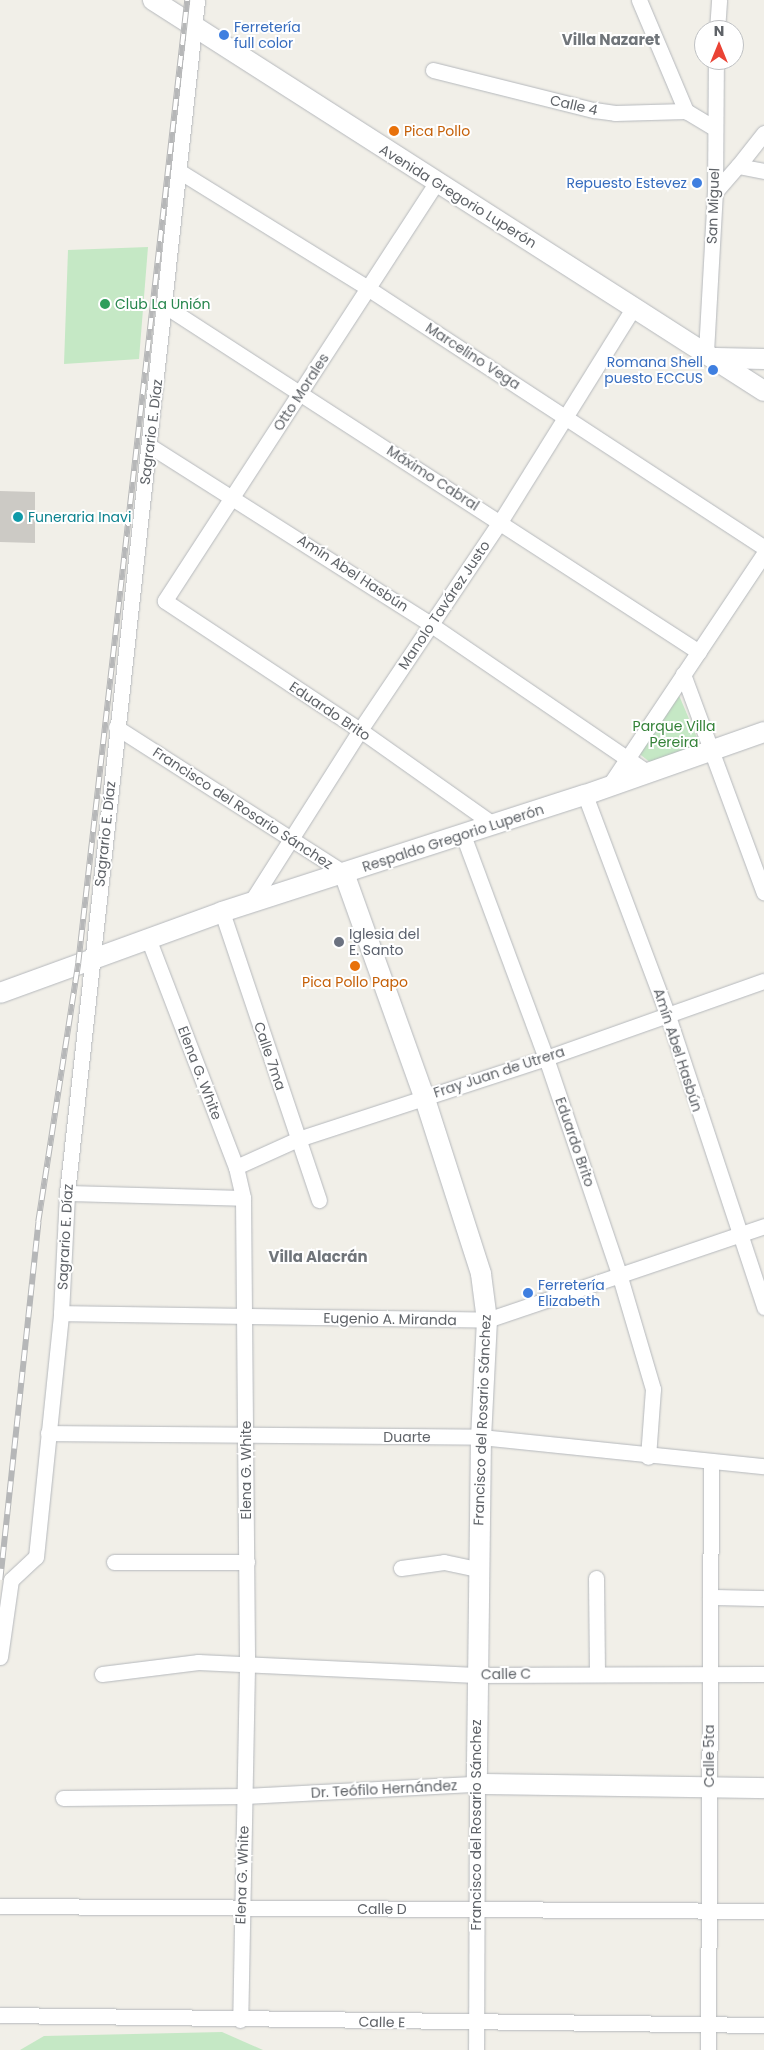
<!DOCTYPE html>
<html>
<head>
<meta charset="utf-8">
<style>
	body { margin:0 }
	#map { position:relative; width:764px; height:2050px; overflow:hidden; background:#f1efe8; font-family:Poppins,sans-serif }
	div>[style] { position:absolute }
	.green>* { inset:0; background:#c5e8c5 }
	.building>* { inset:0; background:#cccac5 }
	.roads { filter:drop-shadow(0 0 1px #b5b8bc) drop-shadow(0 0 1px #b5b8bc) }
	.street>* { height:15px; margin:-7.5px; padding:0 7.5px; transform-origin:7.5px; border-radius:7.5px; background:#fff }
	.secondary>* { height:20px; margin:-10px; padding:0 10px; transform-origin:10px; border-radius:10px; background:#fff }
	.rail>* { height:5.5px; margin-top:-2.75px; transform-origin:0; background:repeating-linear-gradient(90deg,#fff 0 11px,#b6b7b8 0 22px); box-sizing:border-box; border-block:1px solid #b6b7b8 }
	.dots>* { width:14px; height:14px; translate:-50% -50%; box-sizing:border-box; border:2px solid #fff; border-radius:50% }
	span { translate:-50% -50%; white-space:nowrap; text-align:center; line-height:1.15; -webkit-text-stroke:4px #fff; paint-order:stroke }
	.shop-label { font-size:14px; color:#366cbe }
	.left { translate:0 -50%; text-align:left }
	.right { translate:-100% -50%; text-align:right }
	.street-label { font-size:14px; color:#5f6368 }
	.food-label { font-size:14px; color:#c56008 }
	.leisure-label { font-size:14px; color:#27864d }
	.culture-label { font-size:14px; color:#0d838f }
	.park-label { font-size:14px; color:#348238 }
	.worship-label { font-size:14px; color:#5b616d }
	.neighbourhood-label { font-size:15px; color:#70757a; font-weight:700 }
	.north { position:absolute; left:694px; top:20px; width:50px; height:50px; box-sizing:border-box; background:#fff; border:1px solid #bfc1c3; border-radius:50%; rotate:0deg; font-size:14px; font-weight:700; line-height:20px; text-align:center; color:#5f6368 }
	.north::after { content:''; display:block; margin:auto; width:18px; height:22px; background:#ea4335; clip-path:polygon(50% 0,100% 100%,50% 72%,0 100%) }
</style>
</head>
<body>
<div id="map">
	<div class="green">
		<div style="clip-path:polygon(148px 247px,139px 359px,64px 364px,68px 250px)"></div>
		<div style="clip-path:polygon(678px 693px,701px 747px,651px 763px,637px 752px)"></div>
		<div style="clip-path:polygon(222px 2032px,263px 2050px,20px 2050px,44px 2036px)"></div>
	</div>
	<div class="building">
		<div style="clip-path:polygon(0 491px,35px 492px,35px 543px,0 542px)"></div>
	</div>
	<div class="roads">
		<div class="street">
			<div style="left:639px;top:0;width:121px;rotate:67.1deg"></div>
			<div style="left:717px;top:30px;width:30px;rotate:-86deg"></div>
			<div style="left:433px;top:70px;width:166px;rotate:14deg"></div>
			<div style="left:594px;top:110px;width:21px;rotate:8deg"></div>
			<div style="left:615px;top:113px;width:71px;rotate:-1.6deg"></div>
			<div style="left:686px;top:111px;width:33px;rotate:31deg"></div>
			<div style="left:738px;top:166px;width:42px;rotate:-51.8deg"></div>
			<div style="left:179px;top:171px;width:224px;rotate:31.8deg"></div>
			<div style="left:369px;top:289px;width:472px;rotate:33.2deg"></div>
			<div style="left:436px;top:183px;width:498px;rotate:123deg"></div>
			<div style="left:165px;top:601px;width:234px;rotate:33.5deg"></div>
			<div style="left:360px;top:730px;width:163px;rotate:35.3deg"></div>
			<div style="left:715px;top:192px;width:35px;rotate:-49deg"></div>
			<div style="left:738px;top:166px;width:26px;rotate:11deg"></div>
			<div style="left:165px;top:306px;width:636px;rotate:32.94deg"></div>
			<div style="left:706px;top:352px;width:160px;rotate:-86.8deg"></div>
			<div style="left:715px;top:192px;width:132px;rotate:-89.6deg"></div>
			<div style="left:150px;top:446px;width:332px;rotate:32.4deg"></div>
			<div style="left:430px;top:624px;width:263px;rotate:34.3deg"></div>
			<div style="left:683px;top:674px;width:233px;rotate:69.7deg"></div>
			<div style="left:116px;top:727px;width:271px;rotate:32.6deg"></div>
			<div style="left:609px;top:786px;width:279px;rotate:-56.3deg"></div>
			<div style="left:585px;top:795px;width:233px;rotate:69.4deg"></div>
			<div style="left:667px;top:1013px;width:310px;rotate:71.7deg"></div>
			<div style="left:463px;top:835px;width:238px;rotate:69.6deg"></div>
			<div style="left:546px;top:1058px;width:231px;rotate:71.3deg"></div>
			<div style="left:620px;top:1277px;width:117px;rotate:73.6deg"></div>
			<div style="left:653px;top:1389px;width:68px;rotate:94.2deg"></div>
			<div style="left:251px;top:902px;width:204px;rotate:-57.6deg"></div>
			<div style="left:360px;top:730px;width:251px;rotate:-56.1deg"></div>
			<div style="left:500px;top:522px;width:253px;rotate:-58.1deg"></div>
			<div style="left:222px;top:912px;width:304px;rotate:71.4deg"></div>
			<div style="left:148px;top:938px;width:245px;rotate:69deg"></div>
			<div style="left:236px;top:1167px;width:32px;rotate:77deg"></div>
			<div style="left:243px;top:1198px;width:469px;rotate:89.5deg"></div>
			<div style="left:247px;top:1667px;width:353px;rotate:91.1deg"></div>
			<div style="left:236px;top:1167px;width:68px;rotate:-24.3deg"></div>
			<div style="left:298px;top:1139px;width:261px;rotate:-18.1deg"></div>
			<div style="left:546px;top:1058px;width:231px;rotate:-19.5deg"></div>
			<div style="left:67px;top:1193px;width:176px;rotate:1.6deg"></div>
			<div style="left:61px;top:1313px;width:426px;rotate:0.9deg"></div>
			<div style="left:487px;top:1320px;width:293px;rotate:-18.7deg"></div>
			<div style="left:48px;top:1433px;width:433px;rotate:0.5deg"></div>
			<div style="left:481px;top:1437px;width:284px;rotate:5.9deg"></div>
			<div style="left:114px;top:1562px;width:133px"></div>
			<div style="left:401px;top:1568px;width:43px;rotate:-7.9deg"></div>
			<div style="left:444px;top:1562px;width:35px;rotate:12deg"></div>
			<div style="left:596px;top:1578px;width:94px;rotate:89.4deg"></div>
			<div style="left:710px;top:1597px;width:54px;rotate:1.1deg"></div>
			<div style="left:0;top:1657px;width:78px;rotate:-81.9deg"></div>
			<div style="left:11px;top:1580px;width:34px;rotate:-43deg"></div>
			<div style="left:36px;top:1557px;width:245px;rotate:-84.1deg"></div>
			<div style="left:61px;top:1313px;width:120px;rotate:-87.1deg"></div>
			<div style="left:67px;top:1193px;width:1200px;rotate:-83.78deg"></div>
			<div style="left:102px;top:1674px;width:97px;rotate:-7.1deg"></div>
			<div style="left:198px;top:1662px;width:278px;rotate:2.7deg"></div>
			<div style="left:476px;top:1675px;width:288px;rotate:-0.2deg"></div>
			<div style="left:63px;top:1798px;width:182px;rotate:-0.6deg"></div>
			<div style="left:245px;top:1796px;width:232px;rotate:-3deg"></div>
			<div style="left:477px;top:1784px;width:266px;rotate:90.2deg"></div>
			<div style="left:0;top:1906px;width:764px;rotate:0.37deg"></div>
			<div style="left:0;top:2015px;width:764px;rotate:0.75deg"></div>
			<div style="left:708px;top:2050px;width:588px;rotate:-89.71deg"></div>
		</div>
		<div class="secondary">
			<div style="left:153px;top:0;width:725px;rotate:32.62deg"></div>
			<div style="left:716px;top:358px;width:48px;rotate:1.2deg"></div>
			<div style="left:344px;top:873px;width:237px;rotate:70.3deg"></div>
			<div style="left:424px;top:1096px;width:187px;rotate:72.2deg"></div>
			<div style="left:481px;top:1274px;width:46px;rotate:82.6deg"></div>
			<div style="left:487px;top:1320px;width:117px;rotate:92.9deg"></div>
			<div style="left:481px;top:1437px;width:347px;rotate:90.7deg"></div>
			<div style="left:477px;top:1784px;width:287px;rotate:0.8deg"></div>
			<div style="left:0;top:993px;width:236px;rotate:-20deg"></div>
			<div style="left:222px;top:912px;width:381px;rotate:-17.9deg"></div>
			<div style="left:585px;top:795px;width:190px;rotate:-19.4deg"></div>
		</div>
	</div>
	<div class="rail">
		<div style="left:0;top:1580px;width:360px;rotate:-83.9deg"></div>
		<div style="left:38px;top:1222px;width:262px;rotate:-81.2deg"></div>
		<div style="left:78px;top:963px;width:969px;rotate:-83.54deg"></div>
	</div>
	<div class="dots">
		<div style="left:224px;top:35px;background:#3f7fe0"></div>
		<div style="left:394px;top:131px;background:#e8710a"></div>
		<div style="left:697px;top:183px;background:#3f7fe0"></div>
		<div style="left:105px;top:304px;background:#2e9e5b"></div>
		<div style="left:713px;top:370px;background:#3f7fe0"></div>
		<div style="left:18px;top:517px;background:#0f9aa8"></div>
		<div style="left:339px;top:942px;background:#6b7280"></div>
		<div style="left:355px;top:966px;background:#e8710a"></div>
		<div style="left:528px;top:1293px;background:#3f7fe0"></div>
	</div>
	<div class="shop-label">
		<span class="left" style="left:234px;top:35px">Ferretería<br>full color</span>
		<span class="right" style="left:687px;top:183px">Repuesto Estevez</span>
		<span class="right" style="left:703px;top:370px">Romana Shell<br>puesto ECCUS</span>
		<span class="left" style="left:538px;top:1293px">Ferretería<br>Elizabeth</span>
	</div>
	<div class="street-label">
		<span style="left:574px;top:105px;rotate:13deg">Calle 4</span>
		<span style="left:458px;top:196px;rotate:32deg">Avenida Gregorio Luperón</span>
		<span style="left:713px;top:206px;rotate:-88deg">San Miguel</span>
		<span style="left:473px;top:356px;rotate:33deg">Marcelino Vega</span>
		<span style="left:301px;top:392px;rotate:-57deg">Otto Morales</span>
		<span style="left:151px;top:432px;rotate:-83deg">Sagrario E. Díaz</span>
		<span style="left:433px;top:478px;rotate:33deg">Máximo Cabral</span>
		<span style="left:353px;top:573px;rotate:33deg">Amín Abel Hasbún</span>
		<span style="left:444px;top:605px;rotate:-56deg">Manolo Tavárez Justo</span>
		<span style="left:330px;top:711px;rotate:34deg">Eduardo Brito</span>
		<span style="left:243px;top:808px;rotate:33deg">Francisco del Rosario Sánchez</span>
		<span style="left:105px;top:834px;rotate:-84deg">Sagrario E. Díaz</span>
		<span style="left:453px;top:838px;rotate:-18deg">Respaldo Gregorio Luperón</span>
		<span style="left:678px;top:1050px;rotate:72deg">Amín Abel Hasbún</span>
		<span style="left:270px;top:1056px;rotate:71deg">Calle 7ma</span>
		<span style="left:499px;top:1072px;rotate:-18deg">Fray Juan de Utrera</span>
		<span style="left:200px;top:1073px;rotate:69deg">Elena G. White</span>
		<span style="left:575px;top:1142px;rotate:71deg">Eduardo Brito</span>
		<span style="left:65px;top:1237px;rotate:-87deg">Sagrario E. Díaz</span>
		<span style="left:390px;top:1319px;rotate:1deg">Eugenio A. Miranda</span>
		<span style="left:482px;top:1420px;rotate:-88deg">Francisco del Rosario Sánchez</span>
		<span style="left:407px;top:1437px">Duarte</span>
		<span style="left:246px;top:1470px;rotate:-90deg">Elena G. White</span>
		<span style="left:506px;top:1674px;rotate:-1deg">Calle C</span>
		<span style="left:709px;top:1756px;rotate:-90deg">Calle 5ta</span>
		<span style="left:384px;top:1789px;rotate:-3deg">Dr. Teófilo Hernández</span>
		<span style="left:476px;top:1825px;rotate:-90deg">Francisco del Rosario Sánchez</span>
		<span style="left:242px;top:1875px;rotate:-88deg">Elena G. White</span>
		<span style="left:382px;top:1909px">Calle D</span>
		<span style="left:382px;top:2022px;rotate:1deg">Calle E</span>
	</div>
	<div class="food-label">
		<span class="left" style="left:404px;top:131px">Pica Pollo</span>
		<span style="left:355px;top:982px">Pica Pollo Papo</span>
	</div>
	<div class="leisure-label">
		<span class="left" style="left:115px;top:304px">Club La Unión</span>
	</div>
	<div class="culture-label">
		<span class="left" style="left:28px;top:517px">Funeraria Inavi</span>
	</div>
	<div class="park-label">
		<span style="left:674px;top:734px">Parque Villa<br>Pereira</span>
	</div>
	<div class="worship-label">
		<span class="left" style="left:349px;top:942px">Iglesia del<br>E. Santo</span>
	</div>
	<div class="neighbourhood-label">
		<span style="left:611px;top:40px">Villa Nazaret</span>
		<span style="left:318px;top:1257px">Villa Alacrán</span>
	</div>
	<div class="north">N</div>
</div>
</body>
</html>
